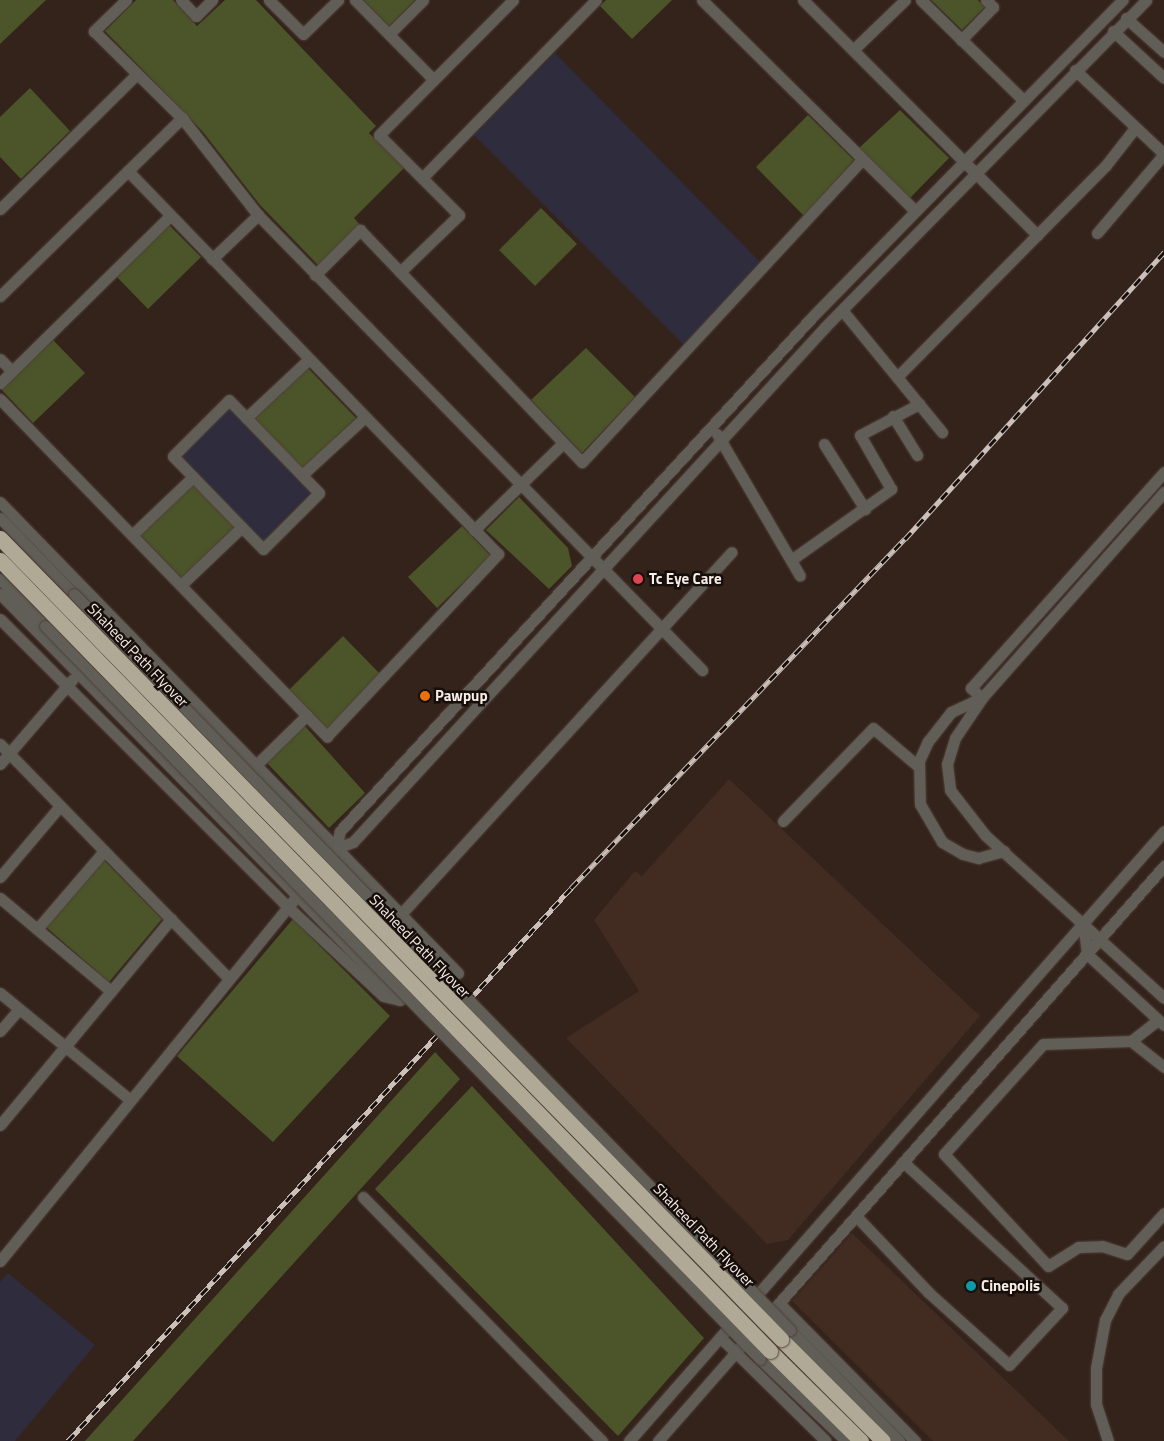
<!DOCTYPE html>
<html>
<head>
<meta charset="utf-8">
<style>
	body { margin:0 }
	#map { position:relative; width:1164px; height:1441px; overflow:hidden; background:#33231b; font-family:"Titillium Web",sans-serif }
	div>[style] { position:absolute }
	.built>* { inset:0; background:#422b20 }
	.education>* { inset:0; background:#2e2c3d }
	.green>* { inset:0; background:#4c5529 }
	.roads { filter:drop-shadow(0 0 1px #4f3f38) drop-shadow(0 0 1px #4f3f38) }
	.minor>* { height:11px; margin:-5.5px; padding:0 5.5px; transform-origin:5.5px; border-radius:5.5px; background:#605e56 }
	.highway>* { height:15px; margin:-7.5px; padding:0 7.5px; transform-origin:7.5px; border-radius:7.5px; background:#b0a995 }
	.rail>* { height:5px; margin-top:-2.5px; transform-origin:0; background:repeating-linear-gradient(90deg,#160e0b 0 9px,#ccc0ba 0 18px); box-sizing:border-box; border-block:1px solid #ccc0ba }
	.bridges { filter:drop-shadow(0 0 1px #4f3f38) drop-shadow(0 0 1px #4f3f38) }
	.minor-bridge>* { height:11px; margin:-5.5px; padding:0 5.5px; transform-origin:5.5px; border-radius:5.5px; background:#605e56 }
	.highway-bridge>* { height:15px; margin:-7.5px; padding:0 7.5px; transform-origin:7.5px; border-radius:7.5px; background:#b0a995 }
	.dots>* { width:14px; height:14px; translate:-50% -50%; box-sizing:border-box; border:2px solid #160e0b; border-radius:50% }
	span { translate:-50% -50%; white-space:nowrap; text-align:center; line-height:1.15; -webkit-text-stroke:5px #160e0b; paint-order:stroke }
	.poi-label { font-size:15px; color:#f8ece7; font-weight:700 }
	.left { translate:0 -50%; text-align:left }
	.street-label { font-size:15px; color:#f8ece7 }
</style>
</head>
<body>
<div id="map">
	<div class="built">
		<div style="clip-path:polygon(729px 779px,980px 1016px,788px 1240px,767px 1244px,566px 1038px,639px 991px,594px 920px,635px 871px,642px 876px)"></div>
		<div style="clip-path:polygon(852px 1233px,1069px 1441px,933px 1441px,792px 1301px)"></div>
	</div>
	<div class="education">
		<div style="clip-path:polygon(555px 53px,760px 262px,684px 345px,474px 135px)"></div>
		<div style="clip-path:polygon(229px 408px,311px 493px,263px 541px,181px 456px)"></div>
		<div style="clip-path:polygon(8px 1273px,95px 1345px,15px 1441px,0 1441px,0 1282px)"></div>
	</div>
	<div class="green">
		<div style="clip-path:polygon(0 0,46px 0,0 44px)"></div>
		<div style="clip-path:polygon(136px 0,173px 0,197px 26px,225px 0,256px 0,376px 126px,369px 133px,404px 168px,354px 218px,360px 225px,318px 265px,260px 205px,203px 132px,105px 31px)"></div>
		<div style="clip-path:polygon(363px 0,415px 0,389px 26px)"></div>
		<div style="clip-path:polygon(606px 0,672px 0,632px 39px,600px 6px)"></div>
		<div style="clip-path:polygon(931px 0,978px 0,985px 7px,962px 30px)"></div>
		<div style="clip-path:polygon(30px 88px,70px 131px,21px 179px,0 157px,0 117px)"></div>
		<div style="clip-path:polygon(900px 110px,949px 158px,909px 199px,859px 148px)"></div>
		<div style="clip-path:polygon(808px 115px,854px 160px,804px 216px,756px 167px)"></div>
		<div style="clip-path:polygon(541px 208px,577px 244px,535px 286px,499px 250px)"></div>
		<div style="clip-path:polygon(169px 225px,201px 257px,148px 309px,116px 276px)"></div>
		<div style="clip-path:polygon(53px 340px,85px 373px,33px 423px,1px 389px)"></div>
		<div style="clip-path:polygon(586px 348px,635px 397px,582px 453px,531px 400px)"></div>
		<div style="clip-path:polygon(307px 367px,356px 418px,303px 469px,254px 418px)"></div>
		<div style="clip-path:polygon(193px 483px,235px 527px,182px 578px,140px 535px)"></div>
		<div style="clip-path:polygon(519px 497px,568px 548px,572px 566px,549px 589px,486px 530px)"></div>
		<div style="clip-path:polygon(462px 526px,491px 556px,437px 608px,408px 577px)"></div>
		<div style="clip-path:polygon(343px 636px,381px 675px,327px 729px,289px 690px)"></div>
		<div style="clip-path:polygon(304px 725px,365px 793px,329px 828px,266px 762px)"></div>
		<div style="clip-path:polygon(103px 859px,162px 919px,109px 982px,46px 927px)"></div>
		<div style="clip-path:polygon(293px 919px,390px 1016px,273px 1142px,177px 1056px)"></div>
		<div style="clip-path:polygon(435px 1052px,460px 1079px,133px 1441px,85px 1441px)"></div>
		<div style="clip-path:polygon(472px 1086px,704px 1338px,618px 1436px,375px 1189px)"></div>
	</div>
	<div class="roads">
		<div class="minor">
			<div style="left:126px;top:0;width:45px;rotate:135.9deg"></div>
			<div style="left:94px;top:31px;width:124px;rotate:44.7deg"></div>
			<div style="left:182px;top:118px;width:123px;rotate:51.9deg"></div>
			<div style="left:258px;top:215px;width:636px;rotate:45.7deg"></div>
			<div style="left:181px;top:0;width:22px;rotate:47deg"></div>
			<div style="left:196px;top:16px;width:23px;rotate:-45deg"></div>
			<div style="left:269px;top:0;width:48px;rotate:45deg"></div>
			<div style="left:303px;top:34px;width:49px;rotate:-44.2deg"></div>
			<div style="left:355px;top:0;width:112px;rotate:45.4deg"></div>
			<div style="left:702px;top:0;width:300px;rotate:44.7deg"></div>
			<div style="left:803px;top:0;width:332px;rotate:45.1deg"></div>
			<div style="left:921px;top:0;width:143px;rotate:44.4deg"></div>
			<div style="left:1126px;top:18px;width:51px;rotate:41.8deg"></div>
			<div style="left:1113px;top:31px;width:69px;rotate:42.7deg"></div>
			<div style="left:389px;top:34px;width:48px;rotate:-45deg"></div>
			<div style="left:961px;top:40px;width:46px;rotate:-45.9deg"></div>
			<div style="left:993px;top:7px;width:10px;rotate:-135deg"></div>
			<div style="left:853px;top:50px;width:72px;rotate:-43.9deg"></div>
			<div style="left:1075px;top:70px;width:122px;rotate:43.3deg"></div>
			<div style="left:422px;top:178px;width:249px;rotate:-45.7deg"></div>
			<div style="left:0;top:209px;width:192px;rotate:-44.6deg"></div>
			<div style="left:1097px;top:233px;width:104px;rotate:-49.7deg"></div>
			<div style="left:212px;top:259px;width:64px;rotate:-43.7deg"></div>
			<div style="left:400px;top:272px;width:82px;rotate:-44deg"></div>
			<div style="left:459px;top:215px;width:113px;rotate:-135deg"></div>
			<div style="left:379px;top:135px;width:190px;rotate:-45.2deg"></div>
			<div style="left:315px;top:275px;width:64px;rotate:-45deg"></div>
			<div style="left:360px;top:230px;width:321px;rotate:46.3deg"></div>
			<div style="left:582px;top:462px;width:412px;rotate:-47.2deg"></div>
			<div style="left:0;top:296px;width:255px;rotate:-44.4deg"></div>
			<div style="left:842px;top:310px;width:158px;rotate:50.7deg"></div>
			<div style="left:0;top:359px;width:17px;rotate:45deg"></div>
			<div style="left:897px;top:377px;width:298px;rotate:-45.4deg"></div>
			<div style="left:1106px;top:165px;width:47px;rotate:-51.9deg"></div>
			<div style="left:0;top:383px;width:238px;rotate:-44.5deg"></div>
			<div style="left:0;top:399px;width:470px;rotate:45.9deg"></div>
			<div style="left:327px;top:736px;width:250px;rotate:-46.8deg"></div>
			<div style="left:498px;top:554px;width:533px;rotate:-134.01deg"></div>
			<div style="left:229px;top:400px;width:129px;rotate:45.9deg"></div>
			<div style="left:319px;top:493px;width:79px;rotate:135deg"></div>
			<div style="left:263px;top:549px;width:129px;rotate:-134.1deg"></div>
			<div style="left:173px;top:456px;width:79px;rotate:-45deg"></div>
			<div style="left:893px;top:416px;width:46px;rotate:58.4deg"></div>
			<div style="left:246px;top:418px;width:86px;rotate:-43.1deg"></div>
			<div style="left:717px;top:434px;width:164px;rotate:59.7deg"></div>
			<div style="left:824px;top:444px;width:77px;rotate:57.8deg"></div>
			<div style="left:302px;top:475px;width:86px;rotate:-42.6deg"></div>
			<div style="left:1164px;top:492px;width:275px;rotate:131.5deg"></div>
			<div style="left:982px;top:698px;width:48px;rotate:124deg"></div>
			<div style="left:955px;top:738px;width:27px;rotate:107deg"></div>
			<div style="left:947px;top:764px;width:26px;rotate:83deg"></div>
			<div style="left:950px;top:790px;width:57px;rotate:52.1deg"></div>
			<div style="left:985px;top:835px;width:242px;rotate:42.3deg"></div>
			<div style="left:0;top:502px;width:657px;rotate:45.8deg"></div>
			<div style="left:0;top:518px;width:106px;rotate:45.8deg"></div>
			<div style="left:474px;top:530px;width:124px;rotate:-44.3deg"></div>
			<div style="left:132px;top:535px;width:84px;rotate:-43.6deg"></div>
			<div style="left:791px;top:560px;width:123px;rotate:-35.4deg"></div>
			<div style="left:891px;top:489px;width:62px;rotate:-119.9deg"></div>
			<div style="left:860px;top:435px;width:67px;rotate:-27.7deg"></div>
			<div style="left:0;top:579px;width:65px;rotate:46.2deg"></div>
			<div style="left:181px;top:585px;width:84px;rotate:-43.6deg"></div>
			<div style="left:0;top:594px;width:570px;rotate:45.43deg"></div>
			<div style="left:0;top:619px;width:407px;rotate:45deg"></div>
			<div style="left:288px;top:907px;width:130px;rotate:43.1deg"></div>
			<div style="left:383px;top:996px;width:17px;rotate:13deg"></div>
			<div style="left:981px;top:698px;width:33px;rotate:155deg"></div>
			<div style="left:951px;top:712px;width:37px;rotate:128deg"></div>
			<div style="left:928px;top:741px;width:22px;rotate:114deg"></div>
			<div style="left:919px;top:761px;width:43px;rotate:88.7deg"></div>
			<div style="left:920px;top:804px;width:44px;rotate:59.9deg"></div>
			<div style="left:942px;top:842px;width:24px;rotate:30deg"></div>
			<div style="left:963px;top:854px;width:16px;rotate:15deg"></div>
			<div style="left:978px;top:858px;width:27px;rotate:-15deg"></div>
			<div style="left:982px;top:698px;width:15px;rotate:-138deg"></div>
			<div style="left:971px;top:688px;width:290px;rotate:-48.2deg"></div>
			<div style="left:0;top:744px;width:328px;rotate:45.7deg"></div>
			<div style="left:0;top:764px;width:111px;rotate:-49.4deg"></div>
			<div style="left:256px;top:765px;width:71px;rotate:-44.4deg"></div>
			<div style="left:783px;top:821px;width:129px;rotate:-45.9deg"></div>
			<div style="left:873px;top:728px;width:60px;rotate:40.3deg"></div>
			<div style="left:336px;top:848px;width:18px;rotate:-19deg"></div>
			<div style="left:353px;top:842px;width:699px;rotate:-47.49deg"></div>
			<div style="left:825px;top:327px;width:458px;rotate:-45.5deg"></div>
			<div style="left:0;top:877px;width:93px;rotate:-49.8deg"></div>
			<div style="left:0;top:898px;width:145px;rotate:40deg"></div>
			<div style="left:401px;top:914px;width:490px;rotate:-47.6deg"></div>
			<div style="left:1083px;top:921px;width:33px;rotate:83deg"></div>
			<div style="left:1087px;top:954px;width:105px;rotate:42.7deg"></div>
			<div style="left:37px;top:929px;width:103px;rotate:-49.3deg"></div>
			<div style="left:0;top:993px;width:167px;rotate:39.4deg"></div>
			<div style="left:0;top:1031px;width:29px;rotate:-49deg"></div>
			<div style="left:1131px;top:1041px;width:34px;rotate:-38deg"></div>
			<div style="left:1164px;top:1067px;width:42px;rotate:-141.8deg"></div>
			<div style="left:1131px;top:1041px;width:88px;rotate:178deg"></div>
			<div style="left:1043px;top:1044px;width:148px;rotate:132deg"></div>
			<div style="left:944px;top:1154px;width:153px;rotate:47.1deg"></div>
			<div style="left:1048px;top:1266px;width:36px;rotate:-32deg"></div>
			<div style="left:1078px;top:1247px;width:24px;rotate:-2deg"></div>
			<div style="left:1102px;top:1246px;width:26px;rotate:18deg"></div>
			<div style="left:1127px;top:1254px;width:55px;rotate:-47.9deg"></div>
			<div style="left:0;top:1125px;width:268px;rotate:-50.3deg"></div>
			<div style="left:363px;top:1197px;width:342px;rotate:45.6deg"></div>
			<div style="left:856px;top:1216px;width:105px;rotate:46.5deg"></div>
			<div style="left:928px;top:1292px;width:109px;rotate:42deg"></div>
			<div style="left:1009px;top:1365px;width:78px;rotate:-47.1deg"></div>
			<div style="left:1062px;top:1308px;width:216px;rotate:-137.4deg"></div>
			<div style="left:0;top:1261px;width:532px;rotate:-50.87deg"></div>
			<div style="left:336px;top:848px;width:17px;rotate:-77deg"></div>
			<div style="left:340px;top:831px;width:701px;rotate:-47.43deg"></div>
			<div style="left:814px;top:315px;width:441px;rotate:-45.6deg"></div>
			<div style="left:779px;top:1303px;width:194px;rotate:45.4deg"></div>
			<div style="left:765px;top:1319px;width:604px;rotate:-48.63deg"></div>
			<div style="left:790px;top:1330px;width:156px;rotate:45.5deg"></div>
			<div style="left:720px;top:1337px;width:148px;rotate:44.5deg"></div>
			<div style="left:760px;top:1359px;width:119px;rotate:43.6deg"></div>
			<div style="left:629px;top:1441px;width:811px;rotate:-48.75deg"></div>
			<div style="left:658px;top:1441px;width:140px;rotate:-48.8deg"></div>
			<div style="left:1108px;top:1441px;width:39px;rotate:-108deg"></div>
			<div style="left:1096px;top:1404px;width:36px;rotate:-90deg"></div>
			<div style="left:1096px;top:1368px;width:49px;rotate:-79.4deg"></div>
			<div style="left:1105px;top:1320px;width:29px;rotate:-63deg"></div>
			<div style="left:1118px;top:1294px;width:66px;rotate:-46.2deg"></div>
		</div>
		<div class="highway">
			<div style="left:781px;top:1339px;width:144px;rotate:45deg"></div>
			<div style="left:770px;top:1351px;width:128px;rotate:44.7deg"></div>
		</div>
	</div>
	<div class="rail">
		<div style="left:68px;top:1441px;width:748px;rotate:-47.71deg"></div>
		<div style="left:571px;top:888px;width:483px;rotate:-46.3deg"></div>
		<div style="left:905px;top:539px;width:387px;rotate:-47.9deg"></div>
	</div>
	<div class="bridges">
		<div class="minor-bridge">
			<div style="left:74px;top:594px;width:1027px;rotate:45.79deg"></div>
			<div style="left:45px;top:626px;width:1024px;rotate:45.71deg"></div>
		</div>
		<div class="highway-bridge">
			<div style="left:0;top:538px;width:1119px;rotate:45.72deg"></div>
			<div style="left:0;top:560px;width:1104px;rotate:45.77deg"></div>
		</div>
	</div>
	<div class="dots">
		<div style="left:638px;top:579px;background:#e0444e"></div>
		<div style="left:425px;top:696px;background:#e8710a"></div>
		<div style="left:971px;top:1286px;background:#0f9aa8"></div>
	</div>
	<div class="poi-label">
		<span class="left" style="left:649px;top:579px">Tc Eye Care</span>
		<span class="left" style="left:435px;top:696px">Pawpup</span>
		<span class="left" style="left:981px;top:1286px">Cinepolis</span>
	</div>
	<div class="street-label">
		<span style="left:138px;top:655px;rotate:46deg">Shaheed Path Flyover</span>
		<span style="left:420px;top:946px;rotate:46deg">Shaheed Path Flyover</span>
		<span style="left:704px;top:1235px;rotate:46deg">Shaheed Path Flyover</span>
	</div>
</div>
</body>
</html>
